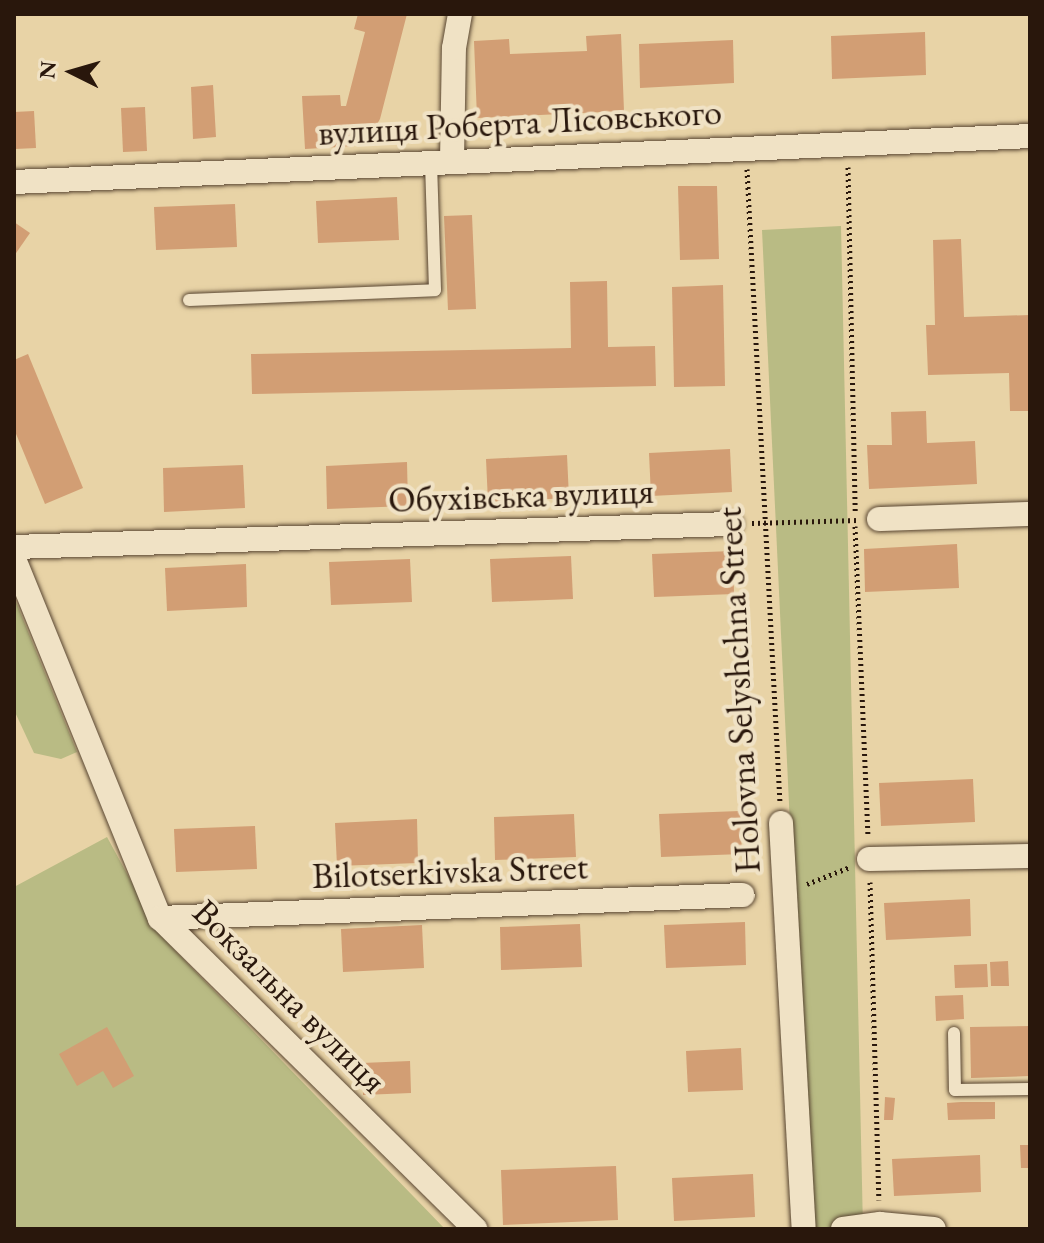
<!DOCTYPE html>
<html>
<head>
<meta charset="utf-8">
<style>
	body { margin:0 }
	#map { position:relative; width:1044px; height:1243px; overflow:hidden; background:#e8d3a6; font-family:"EB Garamond",serif }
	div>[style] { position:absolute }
	.green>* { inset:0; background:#b9bb84 }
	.building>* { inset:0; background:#d29e74 }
	.path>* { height:5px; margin-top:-2.5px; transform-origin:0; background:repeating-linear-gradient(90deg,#29170c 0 2px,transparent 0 6px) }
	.roads { filter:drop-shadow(0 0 2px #594632) drop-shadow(0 0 2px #594632) }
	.service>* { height:12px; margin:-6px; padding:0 6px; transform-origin:6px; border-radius:6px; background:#f0e2c5 }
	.minor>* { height:24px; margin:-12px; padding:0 12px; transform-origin:12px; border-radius:12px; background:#f0e2c5 }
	span { translate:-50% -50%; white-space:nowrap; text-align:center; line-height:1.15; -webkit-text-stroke:8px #f0e2c5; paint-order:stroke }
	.street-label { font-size:36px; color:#29170c }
	.frame { position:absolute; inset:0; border:16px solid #29170c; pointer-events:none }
	.north { position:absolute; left:32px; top:32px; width:80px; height:80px; -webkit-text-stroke:6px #f0e2c5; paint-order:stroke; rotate:275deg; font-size:22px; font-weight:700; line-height:32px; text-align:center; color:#29170c }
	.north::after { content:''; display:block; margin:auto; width:28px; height:36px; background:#29170c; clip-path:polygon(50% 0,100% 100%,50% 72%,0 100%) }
</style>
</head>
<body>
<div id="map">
	<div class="green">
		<div style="clip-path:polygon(841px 226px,863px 1229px,809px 1229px,762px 230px)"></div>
		<div style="clip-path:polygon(14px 597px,77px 752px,61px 759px,34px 753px,14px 710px)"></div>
		<div style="clip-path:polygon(107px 837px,161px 936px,445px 1229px,14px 1229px,14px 887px)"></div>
	</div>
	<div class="building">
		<div style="clip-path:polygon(358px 14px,407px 14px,380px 119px,369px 138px,354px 146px,305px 149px,302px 96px,340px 95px,341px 106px,346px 106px,365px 32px,354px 29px)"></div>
		<div style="clip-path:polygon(925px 32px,926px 75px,832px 79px,831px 36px)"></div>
		<div style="clip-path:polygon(621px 34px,624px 111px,477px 118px,474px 41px,509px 39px,510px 54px,587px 51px,586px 36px)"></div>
		<div style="clip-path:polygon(733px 40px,734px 83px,640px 88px,639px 44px)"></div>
		<div style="clip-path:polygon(213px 85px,216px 137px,193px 139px,191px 87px)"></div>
		<div style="clip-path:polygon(145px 107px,147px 151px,123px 152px,121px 108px)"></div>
		<div style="clip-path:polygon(34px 111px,36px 148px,15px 149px,14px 112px)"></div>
		<div style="clip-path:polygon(678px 186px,717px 186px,719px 259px,680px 260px)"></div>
		<div style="clip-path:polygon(397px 197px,399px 240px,318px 243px,316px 201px)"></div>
		<div style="clip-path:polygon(235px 204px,237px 247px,156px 250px,154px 207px)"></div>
		<div style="clip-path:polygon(472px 215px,476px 309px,448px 310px,444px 216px)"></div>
		<div style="clip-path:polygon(14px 222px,30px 233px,14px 256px)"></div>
		<div style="clip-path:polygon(961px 239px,964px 317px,1030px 315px,1030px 411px,1010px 411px,1009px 373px,928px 375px,926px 325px,935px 325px,933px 240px)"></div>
		<div style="clip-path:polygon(607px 281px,608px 347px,655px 346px,656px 386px,252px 394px,251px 354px,571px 348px,570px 282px)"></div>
		<div style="clip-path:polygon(723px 285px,725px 386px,674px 387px,672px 287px)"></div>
		<div style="clip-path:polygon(28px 354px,83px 488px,45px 504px,14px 429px,14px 360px)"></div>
		<div style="clip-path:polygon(926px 411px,927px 443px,975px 441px,977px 484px,869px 489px,867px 445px,892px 445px,891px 412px)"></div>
		<div style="clip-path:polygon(730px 449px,732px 492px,651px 496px,649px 453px)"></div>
		<div style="clip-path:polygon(567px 455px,569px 498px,488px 502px,486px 459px)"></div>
		<div style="clip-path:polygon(407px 462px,408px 506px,327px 509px,326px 466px)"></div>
		<div style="clip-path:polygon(243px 465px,245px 508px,164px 512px,163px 468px)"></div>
		<div style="clip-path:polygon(957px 544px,959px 588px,865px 592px,864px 549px)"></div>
		<div style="clip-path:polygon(733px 551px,734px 594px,654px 597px,652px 554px)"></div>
		<div style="clip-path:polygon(571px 556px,573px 599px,492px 602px,490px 559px)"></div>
		<div style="clip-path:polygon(410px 559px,412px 602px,331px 605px,329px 562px)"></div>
		<div style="clip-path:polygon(246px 564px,247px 607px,167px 611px,165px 568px)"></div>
		<div style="clip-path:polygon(973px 779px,975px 822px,881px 826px,879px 783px)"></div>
		<div style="clip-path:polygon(740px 811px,742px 854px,661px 857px,659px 814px)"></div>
		<div style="clip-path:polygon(574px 814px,576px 857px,495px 860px,494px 817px)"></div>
		<div style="clip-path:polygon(417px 819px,418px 863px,337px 866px,335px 823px)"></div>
		<div style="clip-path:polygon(255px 826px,257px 869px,176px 872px,174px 829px)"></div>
		<div style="clip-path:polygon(970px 899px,971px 936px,886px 940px,884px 903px)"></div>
		<div style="clip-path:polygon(745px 922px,746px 965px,666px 968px,664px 925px)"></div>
		<div style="clip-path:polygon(580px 924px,582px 967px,501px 970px,500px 927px)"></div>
		<div style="clip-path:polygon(422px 925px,424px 968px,343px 972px,341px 929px)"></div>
		<div style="clip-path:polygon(1008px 961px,1009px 986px,991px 986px,990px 962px)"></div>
		<div style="clip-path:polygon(987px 964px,988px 987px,955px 988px,954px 965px)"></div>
		<div style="clip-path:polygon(963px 995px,964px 1019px,936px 1021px,935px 996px)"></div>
		<div style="clip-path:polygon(1030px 1026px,1030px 1076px,971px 1078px,970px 1027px)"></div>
		<div style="clip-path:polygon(107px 1027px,134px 1076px,113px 1088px,103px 1071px,77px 1086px,59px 1054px)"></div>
		<div style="clip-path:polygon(741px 1048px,743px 1090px,688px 1092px,686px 1051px)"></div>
		<div style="clip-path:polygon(410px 1061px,411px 1093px,363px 1095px,362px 1063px)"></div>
		<div style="clip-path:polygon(885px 1097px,895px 1098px,893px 1120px,884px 1120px)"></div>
		<div style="clip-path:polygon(961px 1102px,995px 1102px,995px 1119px,948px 1120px,947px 1103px)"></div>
		<div style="clip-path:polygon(1020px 1145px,1030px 1145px,1030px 1168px,1021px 1168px)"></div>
		<div style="clip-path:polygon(980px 1155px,981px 1192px,894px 1196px,892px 1159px)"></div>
		<div style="clip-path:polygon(616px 1166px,618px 1220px,503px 1225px,501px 1170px)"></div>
		<div style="clip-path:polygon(753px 1174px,755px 1217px,674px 1221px,672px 1178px)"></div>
	</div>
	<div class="path">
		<div style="left:848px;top:167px;width:345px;rotate:88.8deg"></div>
		<div style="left:747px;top:169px;width:634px;rotate:87.02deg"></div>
		<div style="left:752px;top:523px;width:106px;rotate:-1.6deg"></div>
		<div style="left:855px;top:526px;width:310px;rotate:87.6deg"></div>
		<div style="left:870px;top:882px;width:318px;rotate:88.4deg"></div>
		<div style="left:807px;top:884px;width:46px;rotate:-21.6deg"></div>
	</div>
	<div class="roads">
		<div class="service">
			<div style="left:189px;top:300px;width:246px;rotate:-2.3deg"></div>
			<div style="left:435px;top:290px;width:128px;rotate:-91.8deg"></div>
			<div style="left:954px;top:1033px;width:57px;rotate:89deg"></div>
			<div style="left:955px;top:1090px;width:75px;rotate:-0.8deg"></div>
		</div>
		<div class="minor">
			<div style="left:452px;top:160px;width:112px;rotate:-89deg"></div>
			<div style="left:454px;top:48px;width:35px;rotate:-80deg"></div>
			<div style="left:14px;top:182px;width:1017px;rotate:-2.59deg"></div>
			<div style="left:879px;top:519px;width:151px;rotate:-1.9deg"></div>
			<div style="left:14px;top:547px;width:717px;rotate:-1.84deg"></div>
			<div style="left:14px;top:559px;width:388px;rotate:67.9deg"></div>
			<div style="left:160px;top:918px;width:443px;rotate:44.6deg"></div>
			<div style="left:781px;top:823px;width:407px;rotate:86.8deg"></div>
			<div style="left:869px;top:859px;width:161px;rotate:-1.1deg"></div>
			<div style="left:160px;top:918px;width:583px;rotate:-2.26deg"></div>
			<div style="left:843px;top:1229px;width:37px;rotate:-8deg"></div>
			<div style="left:880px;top:1224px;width:54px;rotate:5.3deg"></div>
		</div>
	</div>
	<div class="street-label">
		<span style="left:520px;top:122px;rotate:-3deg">вулиця Роберта Лісовського</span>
		<span style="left:521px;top:495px;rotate:-2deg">Обухівська вулиця</span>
		<span style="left:738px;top:690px;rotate:-93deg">Holovna Selyshchna Street</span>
		<span style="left:450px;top:871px;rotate:-2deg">Bilotserkivska Street</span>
		<span style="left:290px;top:996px;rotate:45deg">Вокзальна вулиця</span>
	</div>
	<div class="frame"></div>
	<div class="north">N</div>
</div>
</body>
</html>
